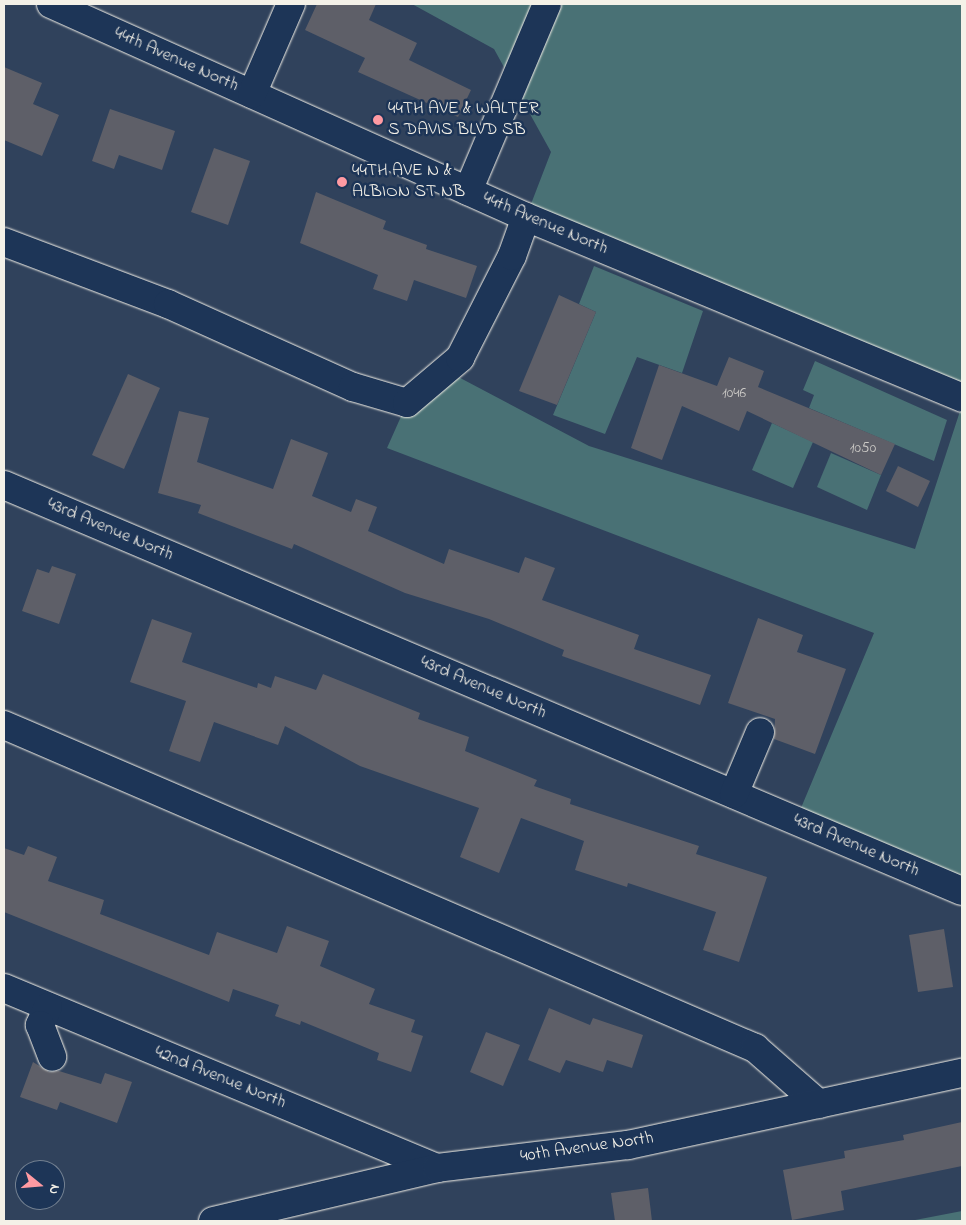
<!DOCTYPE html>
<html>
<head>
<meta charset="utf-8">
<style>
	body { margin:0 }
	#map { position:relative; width:966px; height:1225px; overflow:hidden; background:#30425c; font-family:"Indie Flower",sans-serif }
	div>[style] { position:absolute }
	.green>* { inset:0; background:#497175 }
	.building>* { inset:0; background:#5e5f68 }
	.roads { filter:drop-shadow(0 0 1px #f4f1e8) drop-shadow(0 0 1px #f4f1e8) }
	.minor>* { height:28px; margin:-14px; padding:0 14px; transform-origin:14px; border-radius:14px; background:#1d3557 }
	.dots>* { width:14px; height:14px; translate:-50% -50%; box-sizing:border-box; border:2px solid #1d3557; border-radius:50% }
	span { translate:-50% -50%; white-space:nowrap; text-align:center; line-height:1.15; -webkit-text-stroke:5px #1d3557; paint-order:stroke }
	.number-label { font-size:15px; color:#ceccc8 }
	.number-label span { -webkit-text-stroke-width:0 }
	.street-label { font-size:18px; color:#f4f1e8 }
	.poi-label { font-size:18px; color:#f4f1e8 }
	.left { translate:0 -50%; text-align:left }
	.frame { position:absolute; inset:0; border:5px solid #f4f1e8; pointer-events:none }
	.north { position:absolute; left:15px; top:1160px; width:50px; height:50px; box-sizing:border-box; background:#1d3557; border:1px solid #738091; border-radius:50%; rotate:107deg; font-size:14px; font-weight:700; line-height:20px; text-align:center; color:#f4f1e8 }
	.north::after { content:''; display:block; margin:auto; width:18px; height:22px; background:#ff9aa2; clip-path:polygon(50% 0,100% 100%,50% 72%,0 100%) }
</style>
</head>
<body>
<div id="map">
	<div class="green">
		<div style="clip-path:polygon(412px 4px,962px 4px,962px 398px,526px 217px,551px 152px,494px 49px)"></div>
		<div style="clip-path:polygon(594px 266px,703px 311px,682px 373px,637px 357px,605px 434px,553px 415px,596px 312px,579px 304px)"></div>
		<div style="clip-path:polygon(815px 361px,947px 420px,934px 461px,809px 408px,814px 395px,803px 390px)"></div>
		<div style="clip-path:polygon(447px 371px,589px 446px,915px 549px,962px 405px,962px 891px,796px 820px,874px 633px,387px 448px,407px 403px)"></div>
		<div style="clip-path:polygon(772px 423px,813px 442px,793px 488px,752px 470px)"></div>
		<div style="clip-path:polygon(831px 453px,881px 475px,867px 510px,817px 487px)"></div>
		<div style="clip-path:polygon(962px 1211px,962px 1221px,910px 1221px)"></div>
	</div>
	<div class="building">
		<div style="clip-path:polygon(317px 4px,376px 4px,369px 20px,417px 43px,409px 60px,471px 90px,458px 117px,358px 72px,365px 58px,305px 30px)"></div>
		<div style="clip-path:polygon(4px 67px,42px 83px,33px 104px,59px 115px,42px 156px,4px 140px)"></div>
		<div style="clip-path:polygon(110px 109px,175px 131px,162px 170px,119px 155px,114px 169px,92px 161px)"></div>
		<div style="clip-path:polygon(214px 148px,250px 161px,228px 225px,191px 212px)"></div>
		<div style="clip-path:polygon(316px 192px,386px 221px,383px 229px,427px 245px,426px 249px,477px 266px,466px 298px,414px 280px,407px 301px,373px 289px,378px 275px,300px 243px)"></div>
		<div style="clip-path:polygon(559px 295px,596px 312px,557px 405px,519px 391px)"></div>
		<div style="clip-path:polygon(729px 357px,764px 371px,758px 387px,895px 444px,881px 475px,747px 411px,739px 431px,682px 406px,662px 460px,631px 448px,659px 365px,717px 386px)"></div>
		<div style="clip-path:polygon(128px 374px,160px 388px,124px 469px,92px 455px)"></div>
		<div style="clip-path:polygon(179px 411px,209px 418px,197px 462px,273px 489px,291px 439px,328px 453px,312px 496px,351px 512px,356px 499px,377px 507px,368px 531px,444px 564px,449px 549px,519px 573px,525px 557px,555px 568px,542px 600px,639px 635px,634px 649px,711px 675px,700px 705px,562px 656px,564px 650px,489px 619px,405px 593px,294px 544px,292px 549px,198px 513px,201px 505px,158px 493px)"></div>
		<div style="clip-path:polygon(898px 466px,930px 481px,918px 507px,886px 491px)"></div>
		<div style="clip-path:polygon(52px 566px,76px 574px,59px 624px,22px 611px,37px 569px,49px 573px)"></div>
		<div style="clip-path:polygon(758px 618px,803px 635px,797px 652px,846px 669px,815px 754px,774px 739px,775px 719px,728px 703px)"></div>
		<div style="clip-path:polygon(152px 619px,192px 633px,182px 662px,257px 688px,258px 683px,271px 688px,275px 676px,316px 690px,323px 674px,420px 713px,418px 719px,469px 737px,465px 751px,537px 780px,534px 786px,571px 799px,570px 804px,699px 846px,696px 854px,767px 877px,739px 962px,703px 950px,716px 912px,628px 883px,627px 887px,575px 870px,584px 841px,521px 818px,499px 873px,460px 857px,479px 808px,360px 766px,285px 726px,278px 745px,214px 722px,200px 762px,169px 751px,186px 701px,130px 682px)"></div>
		<div style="clip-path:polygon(28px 846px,57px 857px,48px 881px,104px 900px,100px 914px,209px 955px,217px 932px,277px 953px,287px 926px,329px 941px,320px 966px,375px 989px,369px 1004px,415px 1020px,411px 1032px,423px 1036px,411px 1072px,377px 1060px,379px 1053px,301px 1021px,300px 1025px,275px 1016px,279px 1005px,233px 989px,229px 1002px,4px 912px,4px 848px,24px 855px)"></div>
		<div style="clip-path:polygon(944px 929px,953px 987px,918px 992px,909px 935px)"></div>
		<div style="clip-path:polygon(549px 1008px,590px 1025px,593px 1018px,643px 1035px,632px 1068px,607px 1060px,603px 1072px,566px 1060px,560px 1073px,528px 1060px)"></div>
		<div style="clip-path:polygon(486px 1032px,520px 1045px,503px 1086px,470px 1072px)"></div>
		<div style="clip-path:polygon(33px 1062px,49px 1072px,59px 1071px,101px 1084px,105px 1073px,132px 1082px,117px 1123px,60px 1102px,57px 1110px,20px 1097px)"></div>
		<div style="clip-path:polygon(962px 1122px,962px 1166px,841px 1191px,844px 1210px,792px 1220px,783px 1170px,845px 1158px,844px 1151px,904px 1140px,903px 1135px)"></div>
		<div style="clip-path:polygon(648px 1188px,652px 1221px,615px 1221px,611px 1193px)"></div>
	</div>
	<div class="roads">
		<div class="minor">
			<div style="left:51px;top:4px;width:521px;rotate:24.15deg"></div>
			<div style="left:526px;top:217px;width:472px;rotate:22.5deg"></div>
			<div style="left:252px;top:94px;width:98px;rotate:-66.6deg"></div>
			<div style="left:468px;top:191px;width:203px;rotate:-67.1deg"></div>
			<div style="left:4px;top:242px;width:175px;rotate:20.7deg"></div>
			<div style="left:168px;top:304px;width:203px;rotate:24.2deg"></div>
			<div style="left:353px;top:387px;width:56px;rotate:16.5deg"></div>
			<div style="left:407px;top:403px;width:70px;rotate:-40.3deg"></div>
			<div style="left:460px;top:358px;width:114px;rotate:-63deg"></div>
			<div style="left:512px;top:256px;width:41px;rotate:-70.3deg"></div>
			<div style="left:4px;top:485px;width:1040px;rotate:22.97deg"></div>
			<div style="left:4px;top:725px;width:818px;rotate:23.27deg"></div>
			<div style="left:755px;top:1048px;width:85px;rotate:41.2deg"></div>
			<div style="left:734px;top:794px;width:67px;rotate:-67.2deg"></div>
			<div style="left:4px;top:988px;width:469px;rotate:22.6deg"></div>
			<div style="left:48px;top:1007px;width:20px;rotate:114deg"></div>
			<div style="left:40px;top:1025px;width:34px;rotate:69deg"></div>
			<div style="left:213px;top:1221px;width:230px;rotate:-13.3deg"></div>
			<div style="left:437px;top:1168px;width:192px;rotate:-6.9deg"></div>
			<div style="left:628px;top:1145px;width:342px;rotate:-12.2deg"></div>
		</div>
	</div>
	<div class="dots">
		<div style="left:378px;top:120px;background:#ff9aa2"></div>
		<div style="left:342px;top:182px;background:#ff9aa2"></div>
	</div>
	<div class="number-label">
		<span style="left:734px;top:394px">1046</span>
		<span style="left:863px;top:449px">1050</span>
	</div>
	<div class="street-label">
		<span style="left:176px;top:60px;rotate:24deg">44th Avenue North</span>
		<span style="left:545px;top:224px;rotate:23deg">44th Avenue North</span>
		<span style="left:110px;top:530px;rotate:23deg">43rd Avenue North</span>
		<span style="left:483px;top:688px;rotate:23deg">43rd Avenue North</span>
		<span style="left:856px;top:846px;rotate:23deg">43rd Avenue North</span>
		<span style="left:220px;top:1078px;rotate:22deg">42nd Avenue North</span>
		<span style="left:587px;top:1148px;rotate:-8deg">40th Avenue North</span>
	</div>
	<div class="poi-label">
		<span class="left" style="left:388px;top:120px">44TH AVE &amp; WALTER<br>S DAVIS BLVD SB</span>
		<span class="left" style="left:352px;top:182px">44TH AVE N &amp;<br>ALBION ST NB</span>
	</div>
	<div class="frame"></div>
	<div class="north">N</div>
</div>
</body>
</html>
